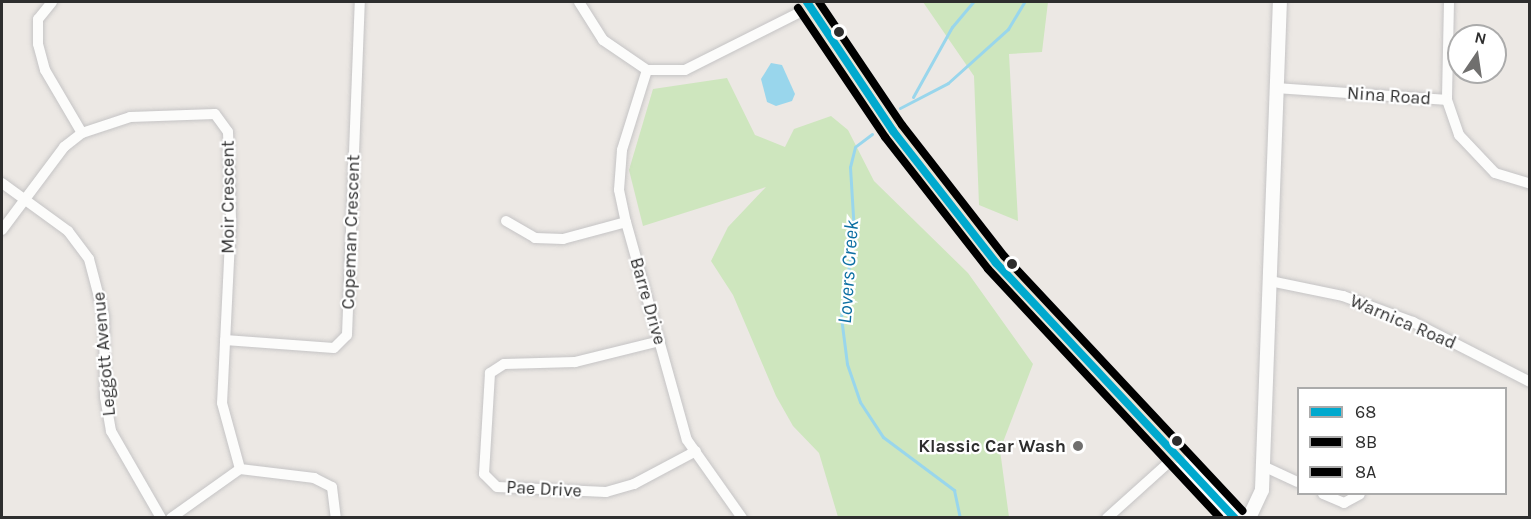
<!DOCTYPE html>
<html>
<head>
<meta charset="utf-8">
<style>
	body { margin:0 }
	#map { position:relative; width:1531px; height:519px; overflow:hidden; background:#ece8e4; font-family:Karla,sans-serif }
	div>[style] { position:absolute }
	.green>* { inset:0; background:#cee6be }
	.water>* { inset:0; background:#99d6ec }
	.stream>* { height:3px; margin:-1.5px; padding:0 1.5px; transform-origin:1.5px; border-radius:1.5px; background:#99d6ec }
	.roads { filter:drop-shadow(0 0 2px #c5c4c5) drop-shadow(0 0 2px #c5c4c5) }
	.minor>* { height:10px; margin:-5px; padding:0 5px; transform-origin:5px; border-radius:5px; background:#fcfcfb }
	.tertiary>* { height:14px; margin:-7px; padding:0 7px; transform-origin:7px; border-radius:7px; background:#fcfcfb }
	.secondary>* { height:15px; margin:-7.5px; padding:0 7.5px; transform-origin:7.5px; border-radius:7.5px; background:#fcfcfb }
	.primary>* { height:16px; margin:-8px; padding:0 8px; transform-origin:8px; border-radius:8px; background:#e8e4d6 }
	.bus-1>* { height:8px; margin:-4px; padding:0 4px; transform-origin:4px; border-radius:4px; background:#00a9ce }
	.bus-2>* { height:8px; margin:-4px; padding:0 4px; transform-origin:4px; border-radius:4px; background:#000 }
	.bus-3>* { height:8px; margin:-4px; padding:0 4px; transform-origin:4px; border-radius:4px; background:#000 }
	.dots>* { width:16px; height:16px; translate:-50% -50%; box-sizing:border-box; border:3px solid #fff; border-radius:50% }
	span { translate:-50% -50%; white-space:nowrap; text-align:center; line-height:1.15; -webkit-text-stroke:4.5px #fff; paint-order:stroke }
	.street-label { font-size:18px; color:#2e2e2e }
	.poi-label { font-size:18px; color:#2e2e2e; font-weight:700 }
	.right { translate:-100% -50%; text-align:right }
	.water-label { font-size:20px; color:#0d6fa3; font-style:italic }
	.frame { position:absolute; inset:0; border:3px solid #2e2e2e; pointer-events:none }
	.legend { position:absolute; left:1297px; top:387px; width:210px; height:108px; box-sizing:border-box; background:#fff; border:2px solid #ababab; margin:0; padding:8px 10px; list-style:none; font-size:18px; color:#2e2e2e }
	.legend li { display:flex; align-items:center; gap:12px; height:30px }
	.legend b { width:30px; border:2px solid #ababab }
	.north { position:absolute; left:1447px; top:24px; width:60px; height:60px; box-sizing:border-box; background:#fff; border:2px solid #ababab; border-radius:50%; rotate:13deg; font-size:16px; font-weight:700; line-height:24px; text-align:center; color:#2e2e2e }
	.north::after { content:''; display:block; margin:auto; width:21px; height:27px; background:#706f6e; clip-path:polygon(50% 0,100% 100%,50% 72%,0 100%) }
</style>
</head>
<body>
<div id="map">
	<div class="green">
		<div style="clip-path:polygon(923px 2px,1048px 2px,1042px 52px,1009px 54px,1018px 221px,979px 205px,974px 76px)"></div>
		<div style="clip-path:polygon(727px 78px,755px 135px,785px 147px,794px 129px,831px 116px,848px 130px,874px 181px,968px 273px,1033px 364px,1000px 450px,1009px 517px,838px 517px,819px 453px,793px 426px,776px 396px,733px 295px,711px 261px,728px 227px,766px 187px,643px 226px,629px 170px,653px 89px)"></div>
	</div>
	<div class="water">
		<div style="clip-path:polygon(771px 63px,782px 65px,795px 94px,792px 101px,776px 106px,767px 102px,761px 79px)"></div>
	</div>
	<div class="stream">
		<div style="left:913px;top:97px;width:80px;rotate:-60.9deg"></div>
		<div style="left:952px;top:27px;width:33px;rotate:-50deg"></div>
		<div style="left:900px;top:108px;width:54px;rotate:-27.5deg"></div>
		<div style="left:948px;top:83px;width:81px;rotate:-42deg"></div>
		<div style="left:1008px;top:29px;width:31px;rotate:-59deg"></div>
		<div style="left:872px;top:134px;width:21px;rotate:143deg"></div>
		<div style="left:855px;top:147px;width:21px;rotate:104deg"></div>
		<div style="left:850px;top:167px;width:66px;rotate:86.5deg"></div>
		<div style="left:854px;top:233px;width:85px;rotate:98.8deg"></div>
		<div style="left:841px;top:317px;width:47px;rotate:82.7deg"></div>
		<div style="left:847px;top:364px;width:40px;rotate:71.1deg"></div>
		<div style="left:860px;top:402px;width:42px;rotate:56.7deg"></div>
		<div style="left:883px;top:437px;width:89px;rotate:36.7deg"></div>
		<div style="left:954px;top:490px;width:29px;rotate:78deg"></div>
	</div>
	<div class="roads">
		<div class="minor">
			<div style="left:52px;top:2px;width:22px;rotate:129deg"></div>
			<div style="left:38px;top:19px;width:25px;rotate:90deg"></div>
			<div style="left:38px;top:44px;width:27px;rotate:75deg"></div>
			<div style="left:45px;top:70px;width:73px;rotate:59.6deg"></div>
			<div style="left:579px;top:2px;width:45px;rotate:57.7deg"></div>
			<div style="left:603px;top:40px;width:53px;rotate:34.3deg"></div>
			<div style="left:647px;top:70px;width:38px"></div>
			<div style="left:685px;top:70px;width:140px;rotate:-26.7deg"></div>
			<div style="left:1449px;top:2px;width:98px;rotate:91.2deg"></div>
			<div style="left:1447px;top:100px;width:37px;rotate:71deg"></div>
			<div style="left:1459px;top:135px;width:52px;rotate:46.5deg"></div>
			<div style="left:1495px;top:173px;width:37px;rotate:17deg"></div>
			<div style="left:647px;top:70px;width:84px;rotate:107.4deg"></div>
			<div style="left:622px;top:150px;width:40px;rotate:94.3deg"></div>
			<div style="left:619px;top:190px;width:33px;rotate:78deg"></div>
			<div style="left:626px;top:222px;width:226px;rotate:74.4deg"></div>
			<div style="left:687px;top:440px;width:95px;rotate:54.8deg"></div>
			<div style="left:1277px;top:88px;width:170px;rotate:4deg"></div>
			<div style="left:2px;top:183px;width:82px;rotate:36deg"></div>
			<div style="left:68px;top:231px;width:35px;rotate:53deg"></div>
			<div style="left:89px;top:259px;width:59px;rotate:75.3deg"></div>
			<div style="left:104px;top:316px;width:81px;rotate:89.3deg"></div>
			<div style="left:105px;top:397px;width:35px;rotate:80deg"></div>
			<div style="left:111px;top:431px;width:100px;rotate:60.1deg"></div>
			<div style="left:506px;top:221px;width:34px;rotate:30deg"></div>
			<div style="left:535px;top:238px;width:28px;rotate:2deg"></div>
			<div style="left:563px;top:239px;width:65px;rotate:-15.1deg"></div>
			<div style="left:2px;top:230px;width:104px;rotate:-53.2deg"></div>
			<div style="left:64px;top:147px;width:23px;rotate:-38deg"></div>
			<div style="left:82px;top:133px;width:51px;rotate:-18.4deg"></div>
			<div style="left:130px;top:117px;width:85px;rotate:-2deg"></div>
			<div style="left:215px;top:114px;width:22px;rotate:54deg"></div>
			<div style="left:228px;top:132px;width:88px;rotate:88deg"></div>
			<div style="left:231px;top:220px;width:183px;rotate:92.8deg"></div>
			<div style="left:222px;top:403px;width:68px;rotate:74.7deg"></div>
			<div style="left:1270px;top:281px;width:75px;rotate:11.6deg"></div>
			<div style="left:1343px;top:296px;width:75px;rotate:20.4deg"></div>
			<div style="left:1413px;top:322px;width:131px;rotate:27.1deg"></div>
			<div style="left:225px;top:340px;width:109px;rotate:4.2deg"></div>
			<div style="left:334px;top:348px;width:18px;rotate:-45deg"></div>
			<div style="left:347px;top:335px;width:333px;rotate:-87.8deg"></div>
			<div style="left:660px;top:341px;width:88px;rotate:166.1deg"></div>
			<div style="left:575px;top:362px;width:71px;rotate:178.4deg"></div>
			<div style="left:504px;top:364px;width:17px;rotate:147deg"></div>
			<div style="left:490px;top:373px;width:101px;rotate:93.4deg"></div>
			<div style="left:484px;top:474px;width:18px;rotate:45deg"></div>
			<div style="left:497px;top:487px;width:109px;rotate:2.6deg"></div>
			<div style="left:606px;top:492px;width:29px;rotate:-16deg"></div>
			<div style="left:634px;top:484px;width:70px;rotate:-28deg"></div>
			<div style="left:1263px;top:466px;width:38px;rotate:25deg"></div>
			<div style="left:1323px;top:494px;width:23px;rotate:23deg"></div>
			<div style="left:1344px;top:503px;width:18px;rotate:-29deg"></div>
			<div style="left:171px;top:518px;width:85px;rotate:-35.4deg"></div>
			<div style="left:240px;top:469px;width:75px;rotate:6.9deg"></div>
			<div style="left:314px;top:478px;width:20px;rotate:27deg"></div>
			<div style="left:332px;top:487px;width:31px;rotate:83deg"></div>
			<div style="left:1107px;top:518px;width:94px;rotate:-42deg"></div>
		</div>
		<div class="tertiary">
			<div style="left:1249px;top:518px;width:31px;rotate:-65deg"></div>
			<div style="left:1262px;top:490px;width:488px;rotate:-87.9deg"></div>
		</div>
		<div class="secondary">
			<div style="left:1177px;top:455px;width:86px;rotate:47.4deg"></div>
		</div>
		<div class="primary">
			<div style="left:807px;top:2px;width:155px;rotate:56.3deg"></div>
			<div style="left:893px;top:131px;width:167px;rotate:52deg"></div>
			<div style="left:996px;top:263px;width:264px;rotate:46.7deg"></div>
		</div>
	</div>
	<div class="bus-1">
		<div style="left:807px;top:2px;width:155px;rotate:56.3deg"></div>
		<div style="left:893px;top:131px;width:167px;rotate:52deg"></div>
		<div style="left:996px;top:263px;width:349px;rotate:46.9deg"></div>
	</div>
	<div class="bus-2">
		<div style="left:798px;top:8px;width:156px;rotate:56deg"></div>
		<div style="left:885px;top:137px;width:167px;rotate:52deg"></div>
		<div style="left:988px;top:269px;width:340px;rotate:47deg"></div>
	</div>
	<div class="bus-3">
		<div style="left:819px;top:2px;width:148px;rotate:56deg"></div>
		<div style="left:902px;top:125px;width:166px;rotate:52.1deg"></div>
		<div style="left:1004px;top:256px;width:349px;rotate:46.9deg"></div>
	</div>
	<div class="dots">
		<div style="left:839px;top:32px;background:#2e2e2e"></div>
		<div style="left:1012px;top:264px;background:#2e2e2e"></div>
		<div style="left:1177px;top:441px;background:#2e2e2e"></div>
		<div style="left:1078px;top:446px;background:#706f6e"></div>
	</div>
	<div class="street-label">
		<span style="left:1389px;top:96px;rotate:4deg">Nina Road</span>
		<span style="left:228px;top:197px;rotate:-90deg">Moir Crescent</span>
		<span style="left:351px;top:232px;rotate:-88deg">Copeman Crescent</span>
		<span style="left:648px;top:301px;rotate:74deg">Barre Drive</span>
		<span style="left:1403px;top:322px;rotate:23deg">Warnica Road</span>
		<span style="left:104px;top:354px;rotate:-95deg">Leggott Avenue</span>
		<span style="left:544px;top:489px;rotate:3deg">Pae Drive</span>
	</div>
	<div class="poi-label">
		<span class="right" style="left:1066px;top:446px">Klassic Car Wash</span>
	</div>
	<div class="water-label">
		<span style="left:848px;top:272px;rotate:-86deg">Lovers Creek</span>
	</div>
	<div class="frame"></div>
	<ul class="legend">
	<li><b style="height:8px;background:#00a9ce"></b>68</li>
	<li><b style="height:8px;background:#000"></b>8B</li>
	<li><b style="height:8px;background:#000"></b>8A</li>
	</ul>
	<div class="north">N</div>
</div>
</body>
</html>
